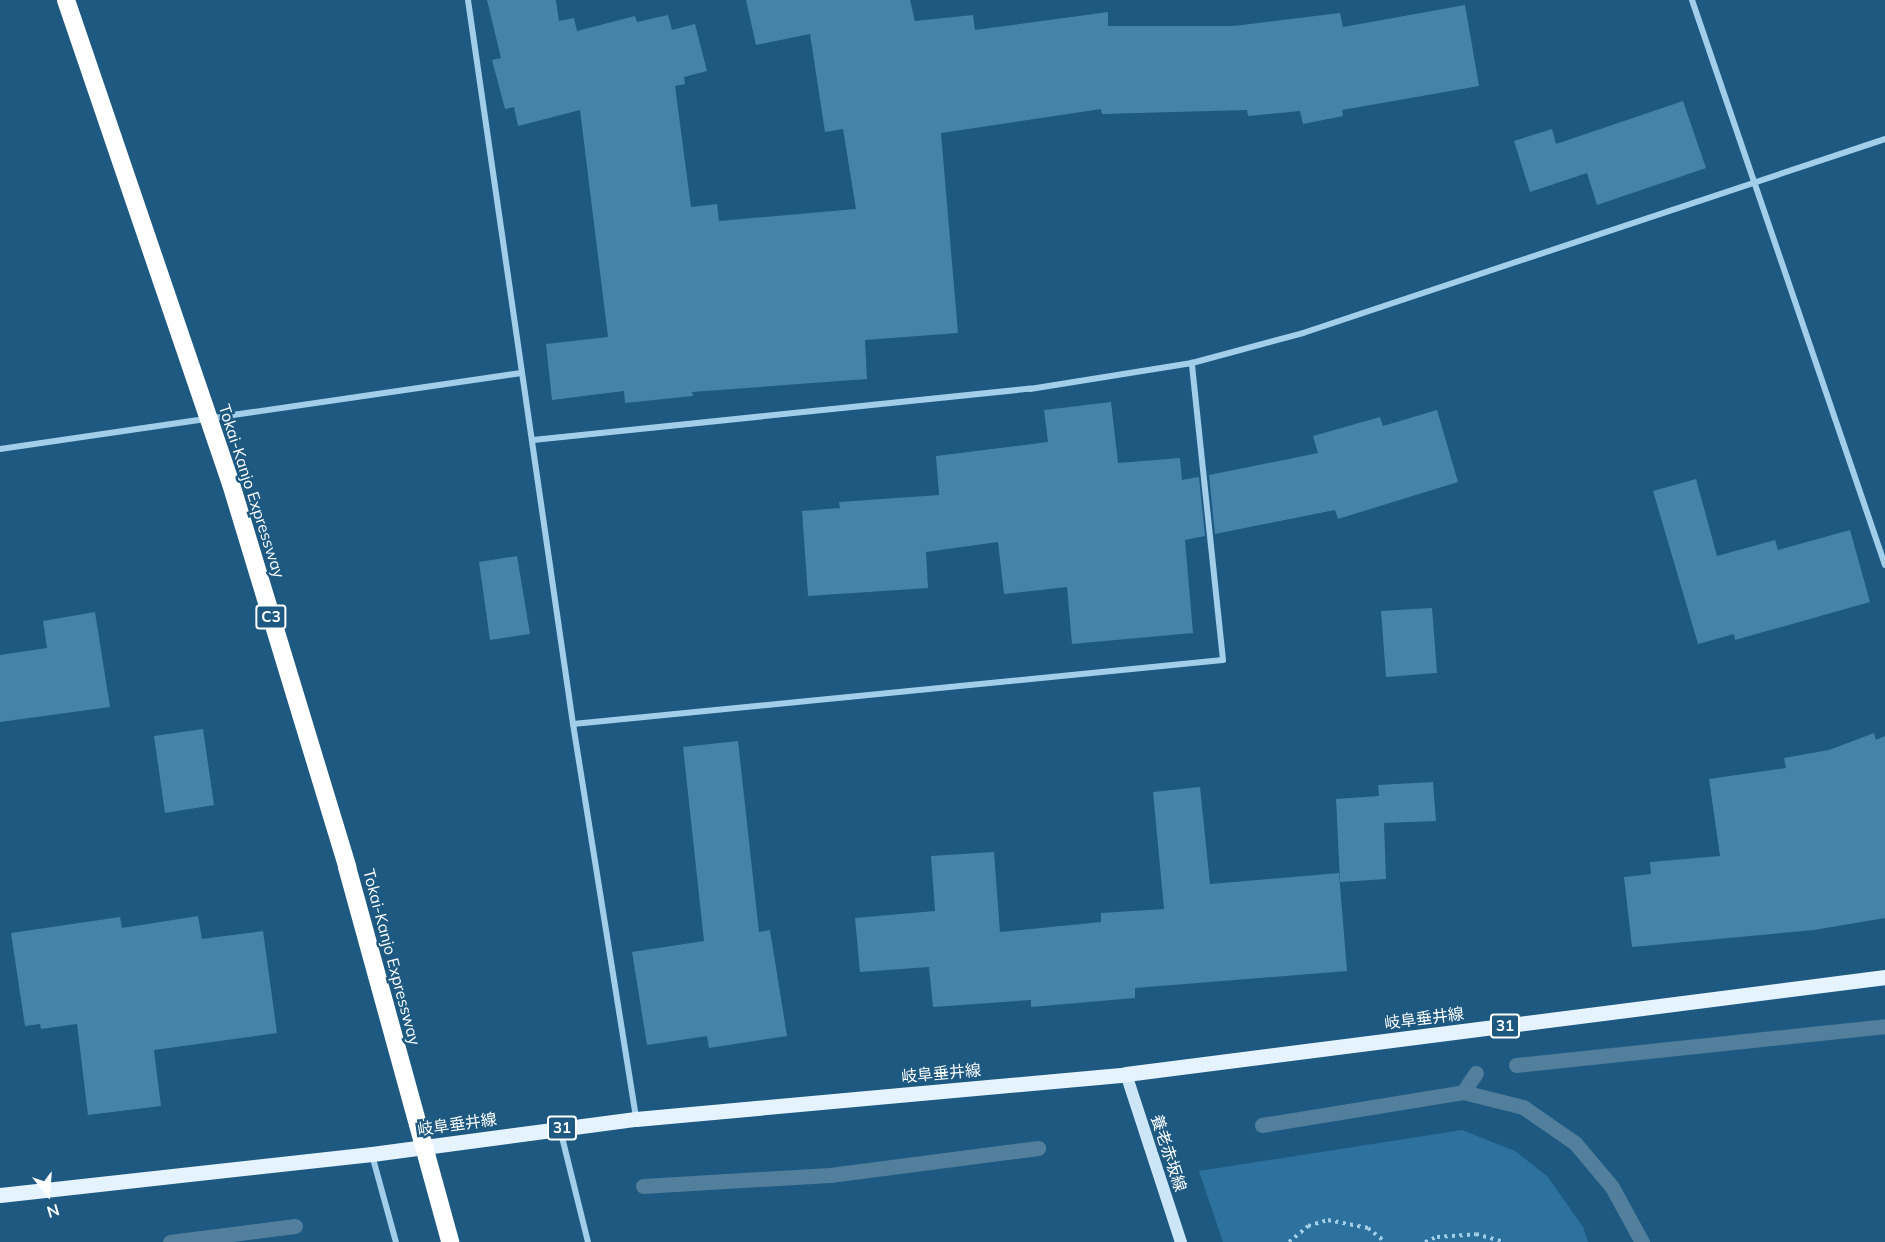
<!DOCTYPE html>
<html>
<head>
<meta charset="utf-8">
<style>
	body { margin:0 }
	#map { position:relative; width:1885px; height:1242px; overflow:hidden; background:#1d5981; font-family:Mulish,"Noto Sans JP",sans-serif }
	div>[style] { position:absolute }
	.green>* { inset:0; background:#2d729e }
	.stream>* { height:15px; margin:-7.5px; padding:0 7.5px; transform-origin:7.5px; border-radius:7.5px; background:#527f9b }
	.building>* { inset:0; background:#4583ab }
	.path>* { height:4px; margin-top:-2px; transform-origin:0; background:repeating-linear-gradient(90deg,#a2cee9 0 3px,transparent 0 7.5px) }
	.street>* { height:6px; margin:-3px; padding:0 3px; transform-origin:3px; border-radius:3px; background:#a2cee9 }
	.secondary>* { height:12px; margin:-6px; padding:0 6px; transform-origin:6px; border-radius:6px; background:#cde6f7 }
	.primary>* { height:15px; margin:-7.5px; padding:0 7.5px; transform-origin:7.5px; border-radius:7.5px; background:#e5f3fe }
	.highway>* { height:18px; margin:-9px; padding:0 9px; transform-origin:9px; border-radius:9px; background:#fff }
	span { translate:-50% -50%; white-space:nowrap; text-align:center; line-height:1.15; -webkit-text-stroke:5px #1d5981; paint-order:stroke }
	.shield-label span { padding:2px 4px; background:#1d5981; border:2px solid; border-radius:4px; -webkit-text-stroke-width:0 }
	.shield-label { font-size:15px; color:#fff; font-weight:700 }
	.street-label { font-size:16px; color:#fff }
	.north { position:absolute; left:18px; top:1164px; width:60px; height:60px; -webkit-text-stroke:4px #1d5981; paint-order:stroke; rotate:163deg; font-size:16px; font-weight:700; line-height:24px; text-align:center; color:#fff }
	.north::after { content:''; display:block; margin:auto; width:21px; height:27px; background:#fff; clip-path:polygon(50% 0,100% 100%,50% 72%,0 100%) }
</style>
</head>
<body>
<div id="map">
	<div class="green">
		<div style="clip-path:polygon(1462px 1130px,1515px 1151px,1548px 1177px,1583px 1227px,1588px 1242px,1223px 1242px,1199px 1171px)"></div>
	</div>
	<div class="stream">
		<div style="left:1516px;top:1065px;width:371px;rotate:-6deg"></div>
		<div style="left:1463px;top:1092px;width:23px;rotate:-56deg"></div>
		<div style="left:1262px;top:1125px;width:204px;rotate:-9.3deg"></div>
		<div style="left:1463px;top:1092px;width:62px;rotate:14deg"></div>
		<div style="left:1523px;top:1107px;width:63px;rotate:34.7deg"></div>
		<div style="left:1575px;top:1143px;width:57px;rotate:49.9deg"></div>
		<div style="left:1612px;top:1187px;width:63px;rotate:61.4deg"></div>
		<div style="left:643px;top:1186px;width:187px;rotate:-3.4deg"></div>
		<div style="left:830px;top:1175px;width:210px;rotate:-7.4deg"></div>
		<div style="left:170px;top:1242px;width:126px;rotate:-7.3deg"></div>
	</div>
	<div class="building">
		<div style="clip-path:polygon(487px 0,556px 0,559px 21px,574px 18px,577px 31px,635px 16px,637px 22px,668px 15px,672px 30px,695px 24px,707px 71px,684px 77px,685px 84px,675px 86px,691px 207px,717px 204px,719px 221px,856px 209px,843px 129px,825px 132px,810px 34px,756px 45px,746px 0,910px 0,915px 21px,973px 15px,975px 30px,1108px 12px,1108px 26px,1234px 26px,1340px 13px,1343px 27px,1465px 5px,1479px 86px,1342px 110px,1343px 116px,1303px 124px,1300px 111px,1248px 116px,1247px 110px,1102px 114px,1101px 109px,941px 133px,958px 333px,865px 340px,867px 379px,692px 392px,693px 396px,625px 403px,624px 391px,552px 400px,546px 344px,608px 337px,580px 110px,518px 126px,514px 107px,505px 109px,492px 60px,501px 58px)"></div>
		<div style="clip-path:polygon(1683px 101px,1706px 168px,1597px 205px,1587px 173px,1530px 192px,1514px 141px,1552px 129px,1556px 144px)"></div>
		<div style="clip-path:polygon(1111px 402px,1118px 463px,1180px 458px,1182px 480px,1199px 477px,1205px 536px,1185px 540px,1193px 633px,1072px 644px,1067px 587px,1004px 594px,998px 542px,926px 552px,928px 588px,808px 596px,802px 511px,840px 508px,839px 502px,939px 495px,936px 456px,1048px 442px,1044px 410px)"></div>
		<div style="clip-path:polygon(1437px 410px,1458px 482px,1338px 519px,1335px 510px,1215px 534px,1209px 475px,1318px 453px,1313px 436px,1380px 417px,1383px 426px)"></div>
		<div style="clip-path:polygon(1696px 479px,1717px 556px,1775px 540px,1778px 550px,1850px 530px,1870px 602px,1735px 640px,1734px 634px,1698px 644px,1653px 491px)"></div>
		<div style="clip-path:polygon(517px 556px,530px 634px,490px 640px,479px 562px)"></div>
		<div style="clip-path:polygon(1432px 608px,1437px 673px,1386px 677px,1381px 611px)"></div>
		<div style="clip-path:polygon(95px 612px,110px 707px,0 722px,0 655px,47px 648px,43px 621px)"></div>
		<div style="clip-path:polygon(203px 729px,214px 805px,165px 813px,154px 736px)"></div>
		<div style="clip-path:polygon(1874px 733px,1876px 740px,1885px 736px,1885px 918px,1814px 930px,1632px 947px,1624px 877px,1651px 874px,1650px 862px,1720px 856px,1709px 779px,1786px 768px,1784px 758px,1829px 750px)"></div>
		<div style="clip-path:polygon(738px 741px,759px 932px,770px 930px,787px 1036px,709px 1048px,707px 1036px,647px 1045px,632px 952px,704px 941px,683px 747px)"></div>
		<div style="clip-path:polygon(1433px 782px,1436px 821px,1384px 823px,1386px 879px,1340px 882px,1336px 799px,1379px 796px,1378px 785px)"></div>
		<div style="clip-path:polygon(1200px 787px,1210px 884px,1339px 873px,1347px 971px,1135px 988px,1135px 998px,1031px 1007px,1031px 1000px,933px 1007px,929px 967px,860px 972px,855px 918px,935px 911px,931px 856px,994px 852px,1000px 932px,1101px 922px,1101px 913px,1164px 909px,1153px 792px)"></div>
		<div style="clip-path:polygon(198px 916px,202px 939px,263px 931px,277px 1033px,154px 1050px,161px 1106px,88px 1115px,77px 1024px,41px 1029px,40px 1024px,25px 1026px,11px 933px,120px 917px,122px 928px)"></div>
	</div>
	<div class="path">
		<div style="left:1289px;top:1242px;width:25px;rotate:-40deg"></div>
		<div style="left:1308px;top:1226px;width:21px;rotate:-17deg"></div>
		<div style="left:1328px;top:1220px;width:41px;rotate:11.3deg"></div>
		<div style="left:1368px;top:1228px;width:22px;rotate:39deg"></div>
		<div style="left:1425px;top:1242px;width:13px;rotate:-23deg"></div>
		<div style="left:1437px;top:1237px;width:39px;rotate:-4deg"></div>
		<div style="left:1476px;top:1234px;width:29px;rotate:16deg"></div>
	</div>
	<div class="street">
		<div style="left:468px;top:0;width:732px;rotate:81.75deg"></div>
		<div style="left:573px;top:724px;width:400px;rotate:80.9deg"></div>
		<div style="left:1692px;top:0;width:597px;rotate:71.14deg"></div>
		<div style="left:533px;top:440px;width:500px;rotate:-5.9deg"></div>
		<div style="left:1030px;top:389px;width:164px;rotate:-9.1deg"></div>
		<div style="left:1192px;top:363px;width:115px;rotate:-15.1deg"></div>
		<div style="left:1303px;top:333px;width:613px;rotate:-18.43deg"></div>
		<div style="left:0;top:449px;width:527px;rotate:-8.3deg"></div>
		<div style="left:573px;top:724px;width:653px;rotate:-5.62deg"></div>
		<div style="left:1223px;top:660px;width:299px;rotate:-96deg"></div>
		<div style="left:560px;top:1129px;width:116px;rotate:76.1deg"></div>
		<div style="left:372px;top:1155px;width:90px;rotate:74.6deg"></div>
	</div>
	<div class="secondary">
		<div style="left:1126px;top:1074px;width:177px;rotate:71.9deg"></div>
	</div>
	<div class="primary">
		<div style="left:0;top:1195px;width:374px;rotate:-6.3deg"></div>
		<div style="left:372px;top:1154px;width:266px;rotate:-7.6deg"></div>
		<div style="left:636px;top:1119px;width:492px;rotate:-5.2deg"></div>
		<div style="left:1126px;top:1074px;width:765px;rotate:-7.28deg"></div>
	</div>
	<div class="highway">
		<div style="left:66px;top:0;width:511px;rotate:71.18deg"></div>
		<div style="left:231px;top:484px;width:400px;rotate:73.1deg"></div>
		<div style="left:347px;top:867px;width:389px;rotate:74.6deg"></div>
	</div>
	<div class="shield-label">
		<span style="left:271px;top:617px">C3</span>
		<span style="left:1505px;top:1026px">31</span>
		<span style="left:562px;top:1128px">31</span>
	</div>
	<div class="street-label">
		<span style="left:252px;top:491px;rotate:72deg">Tokai-Kanjo Expressway</span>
		<span style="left:392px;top:957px;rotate:75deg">Tokai-Kanjo Expressway</span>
		<span style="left:1424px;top:1018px;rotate:-7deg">岐阜垂井線</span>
		<span style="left:941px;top:1073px;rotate:-5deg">岐阜垂井線</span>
		<span style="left:457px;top:1124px;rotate:-8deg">岐阜垂井線</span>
		<span style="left:1169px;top:1153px;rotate:72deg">養老赤坂線</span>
	</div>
	<div class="north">N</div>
</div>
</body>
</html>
